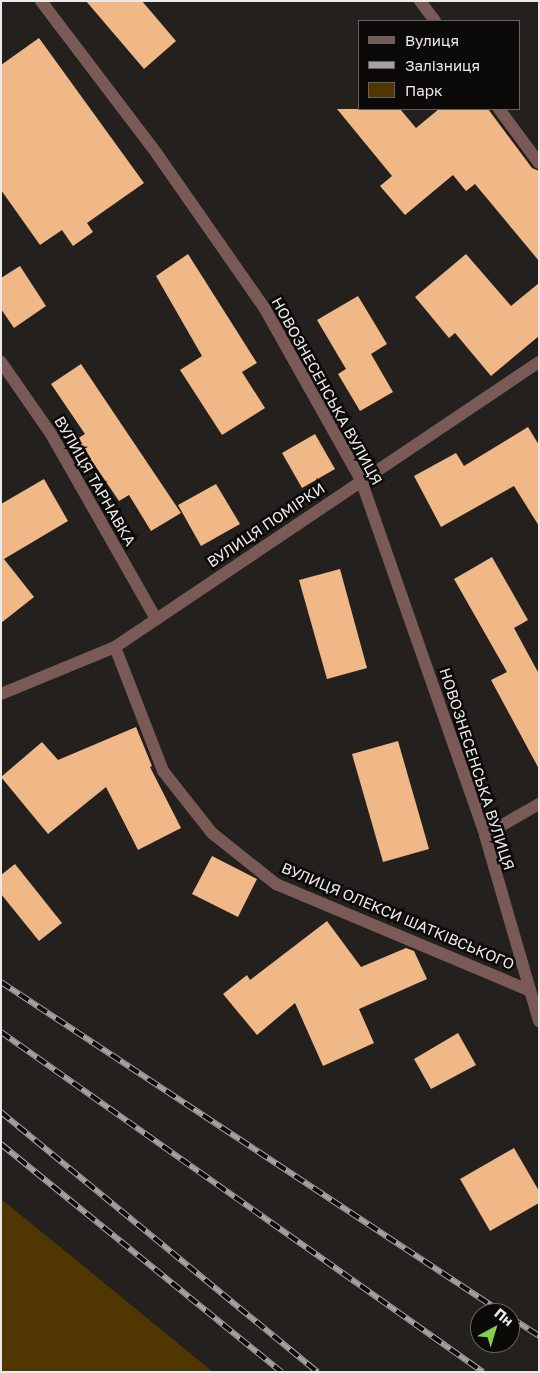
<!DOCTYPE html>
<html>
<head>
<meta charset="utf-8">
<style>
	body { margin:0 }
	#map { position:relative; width:540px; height:1373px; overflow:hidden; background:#23201e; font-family:"Golos Text",sans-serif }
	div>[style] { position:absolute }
	.green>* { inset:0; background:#503600 }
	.building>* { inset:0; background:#f0b887 }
	.minor>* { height:12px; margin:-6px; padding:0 6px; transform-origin:6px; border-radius:6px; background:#795a57 }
	.tertiary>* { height:12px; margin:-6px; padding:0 6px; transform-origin:6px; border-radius:6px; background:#795a57 }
	.rail>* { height:5.5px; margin-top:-2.75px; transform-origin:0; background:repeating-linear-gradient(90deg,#0b0a09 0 11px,#a4a19f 0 22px); box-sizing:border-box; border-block:1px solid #a4a19f }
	span { translate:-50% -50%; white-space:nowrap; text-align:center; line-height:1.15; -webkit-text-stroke:5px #0b0a09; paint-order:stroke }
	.street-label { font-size:15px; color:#ece9e8 }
	.frame { position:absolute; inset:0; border:2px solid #ece9e8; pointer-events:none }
	.legend { position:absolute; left:358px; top:20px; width:162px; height:90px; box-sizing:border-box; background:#0b0a09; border:1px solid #656362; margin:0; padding:6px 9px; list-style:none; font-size:15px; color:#ece9e8 }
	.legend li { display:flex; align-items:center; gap:10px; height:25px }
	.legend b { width:25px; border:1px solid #656362 }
	.north { position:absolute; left:470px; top:1303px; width:50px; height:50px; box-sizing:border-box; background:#0b0a09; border:1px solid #656362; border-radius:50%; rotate:39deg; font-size:14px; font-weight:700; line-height:20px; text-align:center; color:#ece9e8 }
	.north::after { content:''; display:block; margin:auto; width:18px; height:22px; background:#82d04f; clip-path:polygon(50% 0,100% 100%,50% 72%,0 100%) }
</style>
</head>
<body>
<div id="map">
	<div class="green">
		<div style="clip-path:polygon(1px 1199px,59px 1246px,213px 1372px,1px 1372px)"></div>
	</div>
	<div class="building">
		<div style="clip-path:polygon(86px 1px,142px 1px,176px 41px,144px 69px)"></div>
		<div style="clip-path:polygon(39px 38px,144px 183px,87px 223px,93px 232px,73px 246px,62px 230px,40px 245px,1px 190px,1px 65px)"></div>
		<div style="clip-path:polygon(337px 109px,400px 109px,416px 128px,439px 109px,488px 109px,532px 168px,539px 171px,539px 261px,475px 184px,466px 191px,453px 175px,405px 215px,380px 186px,392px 176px)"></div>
		<div style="clip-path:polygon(188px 254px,257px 363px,242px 372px,265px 408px,222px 435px,180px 370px,202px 356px,156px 276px)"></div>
		<div style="clip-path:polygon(466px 254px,511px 306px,539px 283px,539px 336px,491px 376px,455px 333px,449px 338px,415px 297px)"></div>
		<div style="clip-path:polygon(20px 266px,46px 306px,14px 328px,1px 309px,1px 278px)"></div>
		<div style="clip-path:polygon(358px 296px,387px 344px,371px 354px,393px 392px,360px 411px,338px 374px,346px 369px,317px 320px)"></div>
		<div style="clip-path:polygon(81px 364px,181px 513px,151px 531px,129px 495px,119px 501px,77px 439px,85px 434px,51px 384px)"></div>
		<div style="clip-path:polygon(528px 427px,539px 445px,539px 526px,514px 486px,441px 527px,414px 476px,456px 453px,464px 466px)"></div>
		<div style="clip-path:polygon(315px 434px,335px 469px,302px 488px,282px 453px)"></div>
		<div style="clip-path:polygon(44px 479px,68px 521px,4px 559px,34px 597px,1px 623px,1px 504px)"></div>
		<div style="clip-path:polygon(216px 484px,240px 524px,201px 546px,178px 505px)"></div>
		<div style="clip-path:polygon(492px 557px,528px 620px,514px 628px,539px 674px,539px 769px,491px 680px,507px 672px,454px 579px)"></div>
		<div style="clip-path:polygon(340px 569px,367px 668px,327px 679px,299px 580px)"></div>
		<div style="clip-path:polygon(136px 727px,152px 766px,150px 767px,181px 828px,138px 850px,106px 787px,48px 834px,1px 777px,42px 742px,58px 760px)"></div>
		<div style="clip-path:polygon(398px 741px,429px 849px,383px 862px,352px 754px)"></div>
		<div style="clip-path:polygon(212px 856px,257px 879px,238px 917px,192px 894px)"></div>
		<div style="clip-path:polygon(15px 864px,62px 923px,39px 941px,1px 894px,1px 875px)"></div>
		<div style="clip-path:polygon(327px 921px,361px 967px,406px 948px,414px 951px,427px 979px,359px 1009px,374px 1043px,323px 1066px,295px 1003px,257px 1035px,223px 994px,247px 975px,250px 980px)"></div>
		<div style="clip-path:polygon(458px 1033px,476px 1065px,431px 1089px,414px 1059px)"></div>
		<div style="clip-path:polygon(514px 1148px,539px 1191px,539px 1203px,490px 1231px,460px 1179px)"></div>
	</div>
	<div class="minor">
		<div style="left:420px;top:1px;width:25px;rotate:53deg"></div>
		<div style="left:499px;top:109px;width:67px;rotate:53.5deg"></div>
		<div style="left:1px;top:362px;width:88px;rotate:55.2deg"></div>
		<div style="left:51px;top:434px;width:213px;rotate:60.4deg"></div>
		<div style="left:115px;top:647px;width:133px;rotate:68.8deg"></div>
		<div style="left:163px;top:771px;width:79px;rotate:51.7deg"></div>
		<div style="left:212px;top:833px;width:82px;rotate:38.6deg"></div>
		<div style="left:276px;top:884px;width:273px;rotate:22.8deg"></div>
		<div style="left:1px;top:694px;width:123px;rotate:-22.4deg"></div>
		<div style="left:115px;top:647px;width:511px;rotate:-33.91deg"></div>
		<div style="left:485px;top:835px;width:62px;rotate:-29.9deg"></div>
	</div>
	<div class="tertiary">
		<div style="left:41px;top:1px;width:192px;rotate:52.8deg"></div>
		<div style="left:157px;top:154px;width:189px;rotate:55.1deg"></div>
		<div style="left:265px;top:309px;width:196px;rotate:60.7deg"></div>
		<div style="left:361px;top:480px;width:376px;rotate:70.7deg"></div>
		<div style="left:485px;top:835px;width:194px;rotate:73.8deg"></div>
	</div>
	<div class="rail">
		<div style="left:1px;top:982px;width:601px;rotate:33.4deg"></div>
		<div style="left:1px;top:1032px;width:590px;rotate:35.2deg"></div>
		<div style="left:1px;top:1112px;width:410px;rotate:39.4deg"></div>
		<div style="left:1px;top:1144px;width:362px;rotate:39.1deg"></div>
		<div style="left:510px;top:1317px;width:35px;rotate:33deg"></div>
	</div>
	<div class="street-label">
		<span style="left:327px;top:391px;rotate:61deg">НОВОЗНЕСЕНСЬКА ВУЛИЦЯ</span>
		<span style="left:95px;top:481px;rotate:60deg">ВУЛИЦЯ ТАРНАВКА</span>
		<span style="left:266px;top:525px;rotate:-34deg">ВУЛИЦЯ ПОМІРКИ</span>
		<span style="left:477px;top:769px;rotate:72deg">НОВОЗНЕСЕНСЬКА ВУЛИЦЯ</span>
		<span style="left:398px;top:916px;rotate:23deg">ВУЛИЦЯ ОЛЕКСИ ШАТКІВСЬКОГО</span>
	</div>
	<div class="frame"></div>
	<ul class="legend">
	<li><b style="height:6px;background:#795a57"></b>Вулиця</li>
	<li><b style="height:6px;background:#a4a19f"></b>Залізниця</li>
	<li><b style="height:14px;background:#503600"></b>Парк</li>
	</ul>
	<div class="north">Пн</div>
</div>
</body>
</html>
